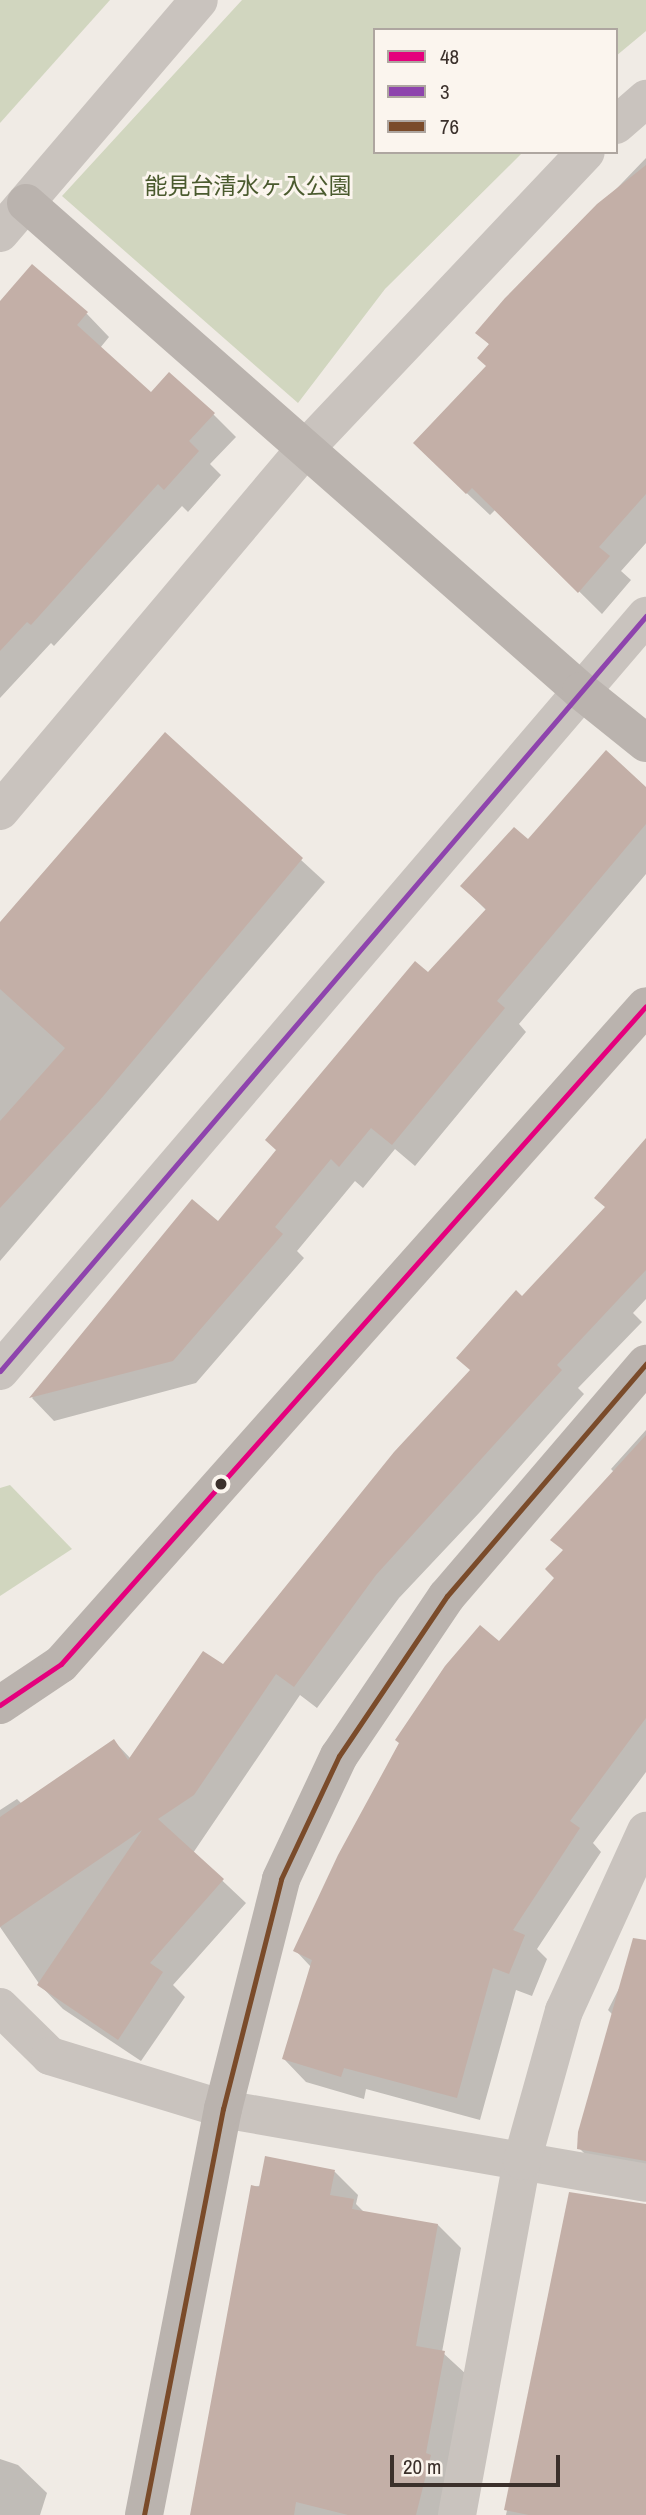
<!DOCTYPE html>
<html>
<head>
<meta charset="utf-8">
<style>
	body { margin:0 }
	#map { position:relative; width:646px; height:2515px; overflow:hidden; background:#f0ebe5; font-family:"Archivo Narrow","Noto Sans JP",sans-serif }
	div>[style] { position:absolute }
	.green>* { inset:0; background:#d1d6bf }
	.shadow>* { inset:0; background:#0003 }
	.building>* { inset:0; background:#c3afa7 }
	.street>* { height:38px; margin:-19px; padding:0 19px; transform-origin:19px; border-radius:19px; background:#c9c3be }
	.secondary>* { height:38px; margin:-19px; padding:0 19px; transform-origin:19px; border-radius:19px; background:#bab3ae }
	.bus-1>* { height:5px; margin:-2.5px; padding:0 2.5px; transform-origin:2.5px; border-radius:2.5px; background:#e5007d }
	.bus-2>* { height:5px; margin:-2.5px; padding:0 2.5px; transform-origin:2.5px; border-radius:2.5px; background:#8e44ad }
	.bus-3>* { height:5px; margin:-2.5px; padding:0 2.5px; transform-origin:2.5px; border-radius:2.5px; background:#7a4b2a }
	.dots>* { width:19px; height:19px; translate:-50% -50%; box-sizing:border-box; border:4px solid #fbf5ee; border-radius:50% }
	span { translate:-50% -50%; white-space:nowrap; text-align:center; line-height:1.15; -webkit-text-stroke:6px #fbf5ee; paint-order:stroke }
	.park-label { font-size:23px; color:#4a5a2e }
	.legend { position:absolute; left:373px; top:28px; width:245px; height:126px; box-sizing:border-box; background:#fbf5ee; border:2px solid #aea6a0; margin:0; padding:9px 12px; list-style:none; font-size:21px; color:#3b302b }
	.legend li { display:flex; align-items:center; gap:14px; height:35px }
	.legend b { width:35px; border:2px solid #aea6a0 }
	.scale { position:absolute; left:390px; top:2455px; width:170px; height:32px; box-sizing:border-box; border:4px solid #3b302b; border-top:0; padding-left:9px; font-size:21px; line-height:24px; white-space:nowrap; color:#3b302b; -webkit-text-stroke:5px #fbf5ee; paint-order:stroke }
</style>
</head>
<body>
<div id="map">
	<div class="green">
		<div style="clip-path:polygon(0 0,110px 0,0 123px)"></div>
		<div style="clip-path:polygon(242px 0,646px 0,646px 31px,616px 56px,616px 30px,375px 30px,375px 152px,523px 152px,385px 289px,298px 403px,62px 196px)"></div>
		<div style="clip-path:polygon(10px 1485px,72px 1549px,0 1596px,0 1488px)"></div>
	</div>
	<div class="shadow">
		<div style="clip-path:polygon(646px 158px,646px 543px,621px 571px,631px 580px,602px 614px,496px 509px,490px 515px,438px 466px,488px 366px,490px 345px,478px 333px)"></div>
		<div style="clip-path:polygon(0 305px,87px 314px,109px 337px,100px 348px,151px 394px,213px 414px,236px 437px,210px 464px,221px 475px,188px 512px,182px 506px,54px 646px,51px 643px,0 698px)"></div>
		<div style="clip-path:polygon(165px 735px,325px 882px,0 1261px,0 926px)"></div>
		<div style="clip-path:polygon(646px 789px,646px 874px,519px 1024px,526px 1032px,415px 1166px,395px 1149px,363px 1188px,355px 1181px,297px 1251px,304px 1258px,196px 1383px,54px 1421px,32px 1398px,192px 1202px,219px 1223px,487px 911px,462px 886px,528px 841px)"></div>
		<div style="clip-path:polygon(646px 1141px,646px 1299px,633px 1313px,642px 1322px,578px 1388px,584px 1394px,480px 1512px,399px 1598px,317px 1708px,300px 1695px,193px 1853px,246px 1903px,173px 1985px,185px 1997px,141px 2061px,63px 2009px,40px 1985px,0 1927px,0 1810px,17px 1799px,22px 1804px,114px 1741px,131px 1759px,224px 1667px,471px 1370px,522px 1298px,607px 1208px)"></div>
		<div style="clip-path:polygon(646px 1430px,646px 1772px,593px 1843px,601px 1852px,537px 1949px,547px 1959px,532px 1996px,516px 1990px,480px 2120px,366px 2089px,364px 2099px,306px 2082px,284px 2059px,311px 1967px,296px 1951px,499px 1644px,556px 1578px,564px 1551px,614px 1472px,611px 1469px)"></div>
		<div style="clip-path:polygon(646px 1952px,646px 2179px,602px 2171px,579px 2148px,613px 2015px,608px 2010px,626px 1975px)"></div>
		<div style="clip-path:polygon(335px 2172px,358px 2195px,356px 2204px,365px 2213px,438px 2225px,461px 2248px,442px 2352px,467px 2375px,444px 2515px,191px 2515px,252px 2187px)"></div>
		<div style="clip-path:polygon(570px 2194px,646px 2213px,646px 2515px,506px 2515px)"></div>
		<div style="clip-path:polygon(0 2459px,18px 2465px,47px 2493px,40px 2515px,0 2515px)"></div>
	</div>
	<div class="building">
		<div style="clip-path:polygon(646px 165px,646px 494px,599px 547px,610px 556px,578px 593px,472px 488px,466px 494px,413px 443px,486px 366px,477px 358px,489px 344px,475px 333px,505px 298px,597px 204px)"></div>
		<div style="clip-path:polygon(32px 264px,88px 312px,77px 325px,151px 392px,169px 372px,215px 413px,189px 441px,199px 451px,164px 490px,158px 484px,31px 625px,27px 622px,0 651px,0 301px)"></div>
		<div style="clip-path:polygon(165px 732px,303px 858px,100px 1100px,0 1208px,0 1121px,65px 1048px,0 989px,0 922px)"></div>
		<div style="clip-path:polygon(606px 750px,646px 787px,646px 824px,497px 1001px,505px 1008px,392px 1145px,371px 1128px,339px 1167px,331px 1159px,275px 1227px,283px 1234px,173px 1361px,29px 1398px,192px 1199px,218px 1221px,276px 1150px,265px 1140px,415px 961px,428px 972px,486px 909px,460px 886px,514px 827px,528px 839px)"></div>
		<div style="clip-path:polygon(646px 1138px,646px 1270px,557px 1365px,562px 1370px,376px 1575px,294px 1687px,276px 1674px,194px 1795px,158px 1819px,224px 1879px,150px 1963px,163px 1972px,118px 2040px,37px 1985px,142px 1830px,0 1927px,0 1817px,114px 1739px,128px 1760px,203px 1651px,223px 1664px,394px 1452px,470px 1370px,456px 1358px,516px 1290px,522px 1296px,605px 1207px,594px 1198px)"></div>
		<div style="clip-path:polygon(646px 1435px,646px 1718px,570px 1821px,580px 1828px,513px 1930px,525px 1935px,509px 1974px,493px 1968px,457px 2098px,344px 2068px,341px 2077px,282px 2059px,312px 1960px,293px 1951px,338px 1855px,399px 1743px,395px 1740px,445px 1666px,480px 1625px,499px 1641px,554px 1578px,545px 1569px,563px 1550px,550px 1540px)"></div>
		<div style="clip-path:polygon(633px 1938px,646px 1940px,646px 2161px,577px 2149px,578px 2132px)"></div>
		<div style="clip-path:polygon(265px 2156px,335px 2170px,330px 2195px,354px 2199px,352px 2209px,438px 2224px,416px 2346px,445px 2351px,426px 2453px,431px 2455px,416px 2515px,348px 2515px,296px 2502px,294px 2515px,190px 2515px,251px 2185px,259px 2187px)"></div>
		<div style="clip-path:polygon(569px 2192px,646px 2204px,646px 2515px,529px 2515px,504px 2510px)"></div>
	</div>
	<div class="street">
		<div style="left:616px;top:125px;width:40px;rotate:-41deg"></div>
		<div style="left:0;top:233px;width:306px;rotate:-49.5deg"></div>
		<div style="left:0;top:811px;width:475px;rotate:-49.9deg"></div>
		<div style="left:306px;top:448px;width:407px;rotate:-46.6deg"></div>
		<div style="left:0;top:1371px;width:994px;rotate:-49.45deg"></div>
		<div style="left:0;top:2007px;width:70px;rotate:44.4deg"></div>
		<div style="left:50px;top:2056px;width:181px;rotate:17deg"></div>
		<div style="left:223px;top:2109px;width:429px;rotate:9.9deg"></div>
		<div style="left:457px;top:2515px;width:360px;rotate:-79.6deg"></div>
		<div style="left:522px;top:2161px;width:156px;rotate:-74.4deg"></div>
		<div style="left:564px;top:2011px;width:198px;rotate:-65.5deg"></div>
	</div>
	<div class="secondary">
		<div style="left:26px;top:203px;width:739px;rotate:41.32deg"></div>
		<div style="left:581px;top:691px;width:83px;rotate:38.7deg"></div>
		<div style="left:0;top:1705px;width:73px;rotate:-33.9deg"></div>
		<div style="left:61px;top:1664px;width:880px;rotate:-48.36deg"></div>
		<div style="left:144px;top:2515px;width:414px;rotate:-79deg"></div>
		<div style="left:223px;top:2109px;width:237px;rotate:-75.8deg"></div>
		<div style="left:281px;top:1879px;width:136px;rotate:-64.8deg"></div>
		<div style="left:339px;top:1756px;width:193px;rotate:-56deg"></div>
		<div style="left:447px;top:1596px;width:306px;rotate:-49.4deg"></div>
	</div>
	<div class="bus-1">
		<div style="left:0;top:1705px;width:73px;rotate:-33.9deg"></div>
		<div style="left:61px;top:1664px;width:880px;rotate:-48.36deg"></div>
	</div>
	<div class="bus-2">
		<div style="left:0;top:1371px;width:994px;rotate:-49.45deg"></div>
	</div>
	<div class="bus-3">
		<div style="left:144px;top:2515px;width:414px;rotate:-79deg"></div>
		<div style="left:223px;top:2109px;width:237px;rotate:-75.8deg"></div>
		<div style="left:281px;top:1879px;width:136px;rotate:-64.8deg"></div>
		<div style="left:339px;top:1756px;width:193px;rotate:-56deg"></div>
		<div style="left:447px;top:1596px;width:306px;rotate:-49.4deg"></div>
	</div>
	<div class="dots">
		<div style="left:221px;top:1484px;background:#3b302b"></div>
	</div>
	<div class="park-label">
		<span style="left:248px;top:186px">能見台清水ヶ入公園</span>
	</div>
	<ul class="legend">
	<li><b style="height:9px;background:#e5007d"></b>48</li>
	<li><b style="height:9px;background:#8e44ad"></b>3</li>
	<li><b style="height:9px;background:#7a4b2a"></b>76</li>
	</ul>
	<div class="scale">20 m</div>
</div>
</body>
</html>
